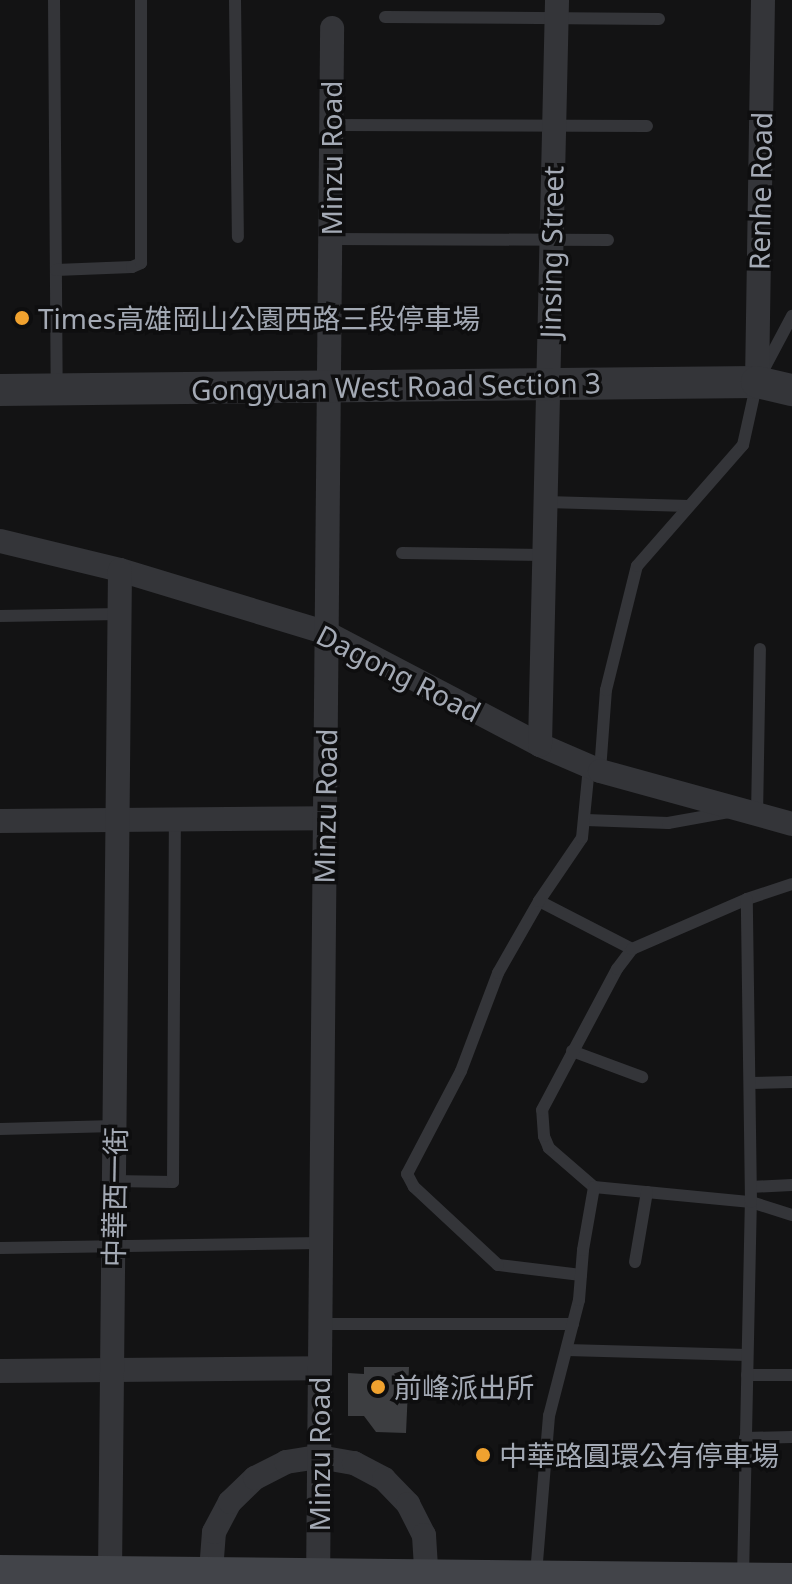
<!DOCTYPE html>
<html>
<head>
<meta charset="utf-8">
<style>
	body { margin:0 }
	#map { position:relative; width:792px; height:1584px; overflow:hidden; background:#131314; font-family:"Noto Sans","Noto Sans TC",sans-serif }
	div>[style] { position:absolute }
	.building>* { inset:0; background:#3d3e41 }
	.service>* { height:12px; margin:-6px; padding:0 6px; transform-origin:6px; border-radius:6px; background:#343539 }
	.minor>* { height:24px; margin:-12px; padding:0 12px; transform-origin:12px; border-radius:12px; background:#343539 }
	.tertiary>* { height:32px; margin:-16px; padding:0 16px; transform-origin:16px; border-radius:16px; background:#343539 }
	.secondary>* { height:36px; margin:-18px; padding:0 18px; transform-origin:18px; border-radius:18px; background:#424449 }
	.dots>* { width:22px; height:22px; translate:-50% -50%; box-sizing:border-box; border:4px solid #0e0e0f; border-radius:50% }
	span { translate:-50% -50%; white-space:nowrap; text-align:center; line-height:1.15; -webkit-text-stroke:7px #0e0e0f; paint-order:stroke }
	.street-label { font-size:28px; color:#a4aab5 }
	.poi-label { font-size:28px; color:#a4aab5 }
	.left { translate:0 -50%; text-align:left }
</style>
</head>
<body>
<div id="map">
	<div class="building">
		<div style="clip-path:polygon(364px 1367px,409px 1367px,406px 1433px,376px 1432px,364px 1416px,348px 1416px,348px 1373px,364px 1374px)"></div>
	</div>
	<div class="service">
		<div style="left:54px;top:0;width:389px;rotate:89.6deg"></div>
		<div style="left:235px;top:0;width:237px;rotate:89.3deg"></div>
		<div style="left:385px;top:17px;width:274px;rotate:0.4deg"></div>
		<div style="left:331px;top:125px;width:316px;rotate:0.2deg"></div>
		<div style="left:330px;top:239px;width:278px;rotate:0.2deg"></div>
		<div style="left:56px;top:270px;width:76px;rotate:-2.3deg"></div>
		<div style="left:132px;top:267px;width:10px;rotate:-24deg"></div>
		<div style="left:141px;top:263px;width:263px;rotate:-90deg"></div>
		<div style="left:546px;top:502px;width:143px;rotate:1.6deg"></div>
		<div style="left:402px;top:553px;width:142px;rotate:0.8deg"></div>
		<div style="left:0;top:616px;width:120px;rotate:-1deg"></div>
		<div style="left:600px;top:771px;width:81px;rotate:-85.8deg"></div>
		<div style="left:606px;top:690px;width:128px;rotate:-76deg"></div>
		<div style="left:637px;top:566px;width:161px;rotate:-48.8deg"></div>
		<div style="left:743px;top:445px;width:65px;rotate:-77.5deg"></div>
		<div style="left:757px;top:382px;width:75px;rotate:-62.1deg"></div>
		<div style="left:757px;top:816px;width:167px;rotate:-89deg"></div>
		<div style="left:586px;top:820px;width:82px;rotate:2.1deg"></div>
		<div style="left:668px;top:823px;width:63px;rotate:-10.1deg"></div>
		<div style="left:539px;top:901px;width:105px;rotate:27.3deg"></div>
		<div style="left:572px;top:1051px;width:75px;rotate:20.4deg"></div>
		<div style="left:750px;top:1083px;width:42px;rotate:-1.4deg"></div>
		<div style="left:0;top:1129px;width:115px;rotate:-1.5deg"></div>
		<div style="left:114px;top:1181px;width:59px;rotate:1deg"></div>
		<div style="left:173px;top:1182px;width:363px;rotate:-89.7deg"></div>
		<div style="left:594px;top:1187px;width:60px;rotate:-139.1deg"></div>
		<div style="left:549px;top:1148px;width:13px;rotate:-113deg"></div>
		<div style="left:544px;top:1136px;width:26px;rotate:-94deg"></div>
		<div style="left:542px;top:1110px;width:160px;rotate:-62deg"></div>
		<div style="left:617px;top:969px;width:25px;rotate:-53deg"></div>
		<div style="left:632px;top:949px;width:125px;rotate:-23.5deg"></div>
		<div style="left:747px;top:899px;width:47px;rotate:-18.4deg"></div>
		<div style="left:594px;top:1187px;width:158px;rotate:5.5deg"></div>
		<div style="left:751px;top:1202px;width:43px;rotate:17.6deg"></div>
		<div style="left:751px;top:1187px;width:41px;rotate:-2.8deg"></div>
		<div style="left:0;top:1248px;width:321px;rotate:-0.9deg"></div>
		<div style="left:635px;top:1262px;width:71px;rotate:-80.3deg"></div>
		<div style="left:581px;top:1275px;width:84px;rotate:-173.1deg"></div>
		<div style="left:498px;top:1265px;width:115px;rotate:-137.1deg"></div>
		<div style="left:414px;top:1187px;width:15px;rotate:-118deg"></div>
		<div style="left:407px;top:1174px;width:116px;rotate:-62.3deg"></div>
		<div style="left:461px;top:1071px;width:105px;rotate:-69.3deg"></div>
		<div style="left:498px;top:973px;width:83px;rotate:-60.3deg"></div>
		<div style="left:539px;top:901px;width:76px;rotate:-55.7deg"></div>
		<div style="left:582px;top:838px;width:72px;rotate:-84.4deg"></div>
		<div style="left:320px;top:1324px;width:253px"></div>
		<div style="left:567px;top:1350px;width:180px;rotate:1.6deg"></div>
		<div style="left:747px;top:1375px;width:45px"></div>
		<div style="left:745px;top:1438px;width:47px;rotate:-1.2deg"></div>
		<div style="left:536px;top:1574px;width:159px;rotate:-85.3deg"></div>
		<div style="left:549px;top:1416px;width:120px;rotate:-75.5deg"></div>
		<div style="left:579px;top:1300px;width:50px;rotate:-85.4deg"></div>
		<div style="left:583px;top:1250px;width:64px;rotate:-80.1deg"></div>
		<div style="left:743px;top:1578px;width:376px;rotate:-88.8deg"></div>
		<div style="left:751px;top:1202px;width:303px;rotate:-90.8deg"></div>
	</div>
	<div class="minor">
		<div style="left:757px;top:382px;width:382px;rotate:-89.1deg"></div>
		<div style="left:0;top:541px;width:123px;rotate:13.6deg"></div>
		<div style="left:120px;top:570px;width:216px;rotate:16.9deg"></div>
		<div style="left:327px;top:633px;width:241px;rotate:27.7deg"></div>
		<div style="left:540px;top:745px;width:65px;rotate:23.4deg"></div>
		<div style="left:600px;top:771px;width:199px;rotate:15.4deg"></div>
		<div style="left:540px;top:745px;width:745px;rotate:-88.69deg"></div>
		<div style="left:0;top:821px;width:325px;rotate:-0.5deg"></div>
		<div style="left:0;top:1371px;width:320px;rotate:-0.5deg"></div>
		<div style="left:110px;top:1574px;width:1004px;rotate:-89.43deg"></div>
		<div style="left:210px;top:1584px;width:52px;rotate:-85.6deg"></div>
		<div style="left:214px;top:1532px;width:34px;rotate:-62deg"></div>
		<div style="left:230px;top:1502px;width:35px;rotate:-44deg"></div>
		<div style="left:255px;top:1478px;width:35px;rotate:-27deg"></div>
		<div style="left:286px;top:1462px;width:33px;rotate:-9deg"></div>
		<div style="left:319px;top:1457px;width:36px;rotate:10deg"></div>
		<div style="left:354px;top:1463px;width:34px;rotate:28deg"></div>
		<div style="left:384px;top:1479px;width:35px;rotate:46deg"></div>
		<div style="left:408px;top:1504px;width:35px;rotate:63deg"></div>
		<div style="left:424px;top:1535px;width:49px;rotate:86.5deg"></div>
		<div style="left:318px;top:1584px;width:1556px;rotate:-89.48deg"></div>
	</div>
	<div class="tertiary">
		<div style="left:0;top:390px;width:757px;rotate:-0.61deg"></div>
		<div style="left:757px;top:382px;width:36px;rotate:13deg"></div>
	</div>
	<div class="secondary">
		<div style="left:0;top:1573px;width:792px;rotate:0.58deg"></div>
	</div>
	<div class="dots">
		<div style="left:22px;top:318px;background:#f0a22f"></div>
		<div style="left:378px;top:1387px;background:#f0a22f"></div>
		<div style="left:483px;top:1455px;background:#f0a22f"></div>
	</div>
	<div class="street-label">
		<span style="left:331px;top:158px;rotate:-90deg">Minzu Road</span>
		<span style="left:760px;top:191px;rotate:-89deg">Renhe Road</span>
		<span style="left:551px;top:252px;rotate:-89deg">Jinsing Street</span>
		<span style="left:396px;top:386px;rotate:-1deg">Gongyuan West Road Section 3</span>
		<span style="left:399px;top:673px;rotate:27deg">Dagong Road</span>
		<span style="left:325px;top:806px;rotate:-89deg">Minzu Road</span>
		<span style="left:114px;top:1197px;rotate:-89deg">中華西一街</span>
		<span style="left:319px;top:1454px;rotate:-90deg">Minzu Road</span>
	</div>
	<div class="poi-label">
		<span class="left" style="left:38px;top:318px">Times高雄岡山公園西路三段停車場</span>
		<span class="left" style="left:394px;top:1387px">前峰派出所</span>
		<span class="left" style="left:499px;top:1455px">中華路圓環公有停車場</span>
	</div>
</div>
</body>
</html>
